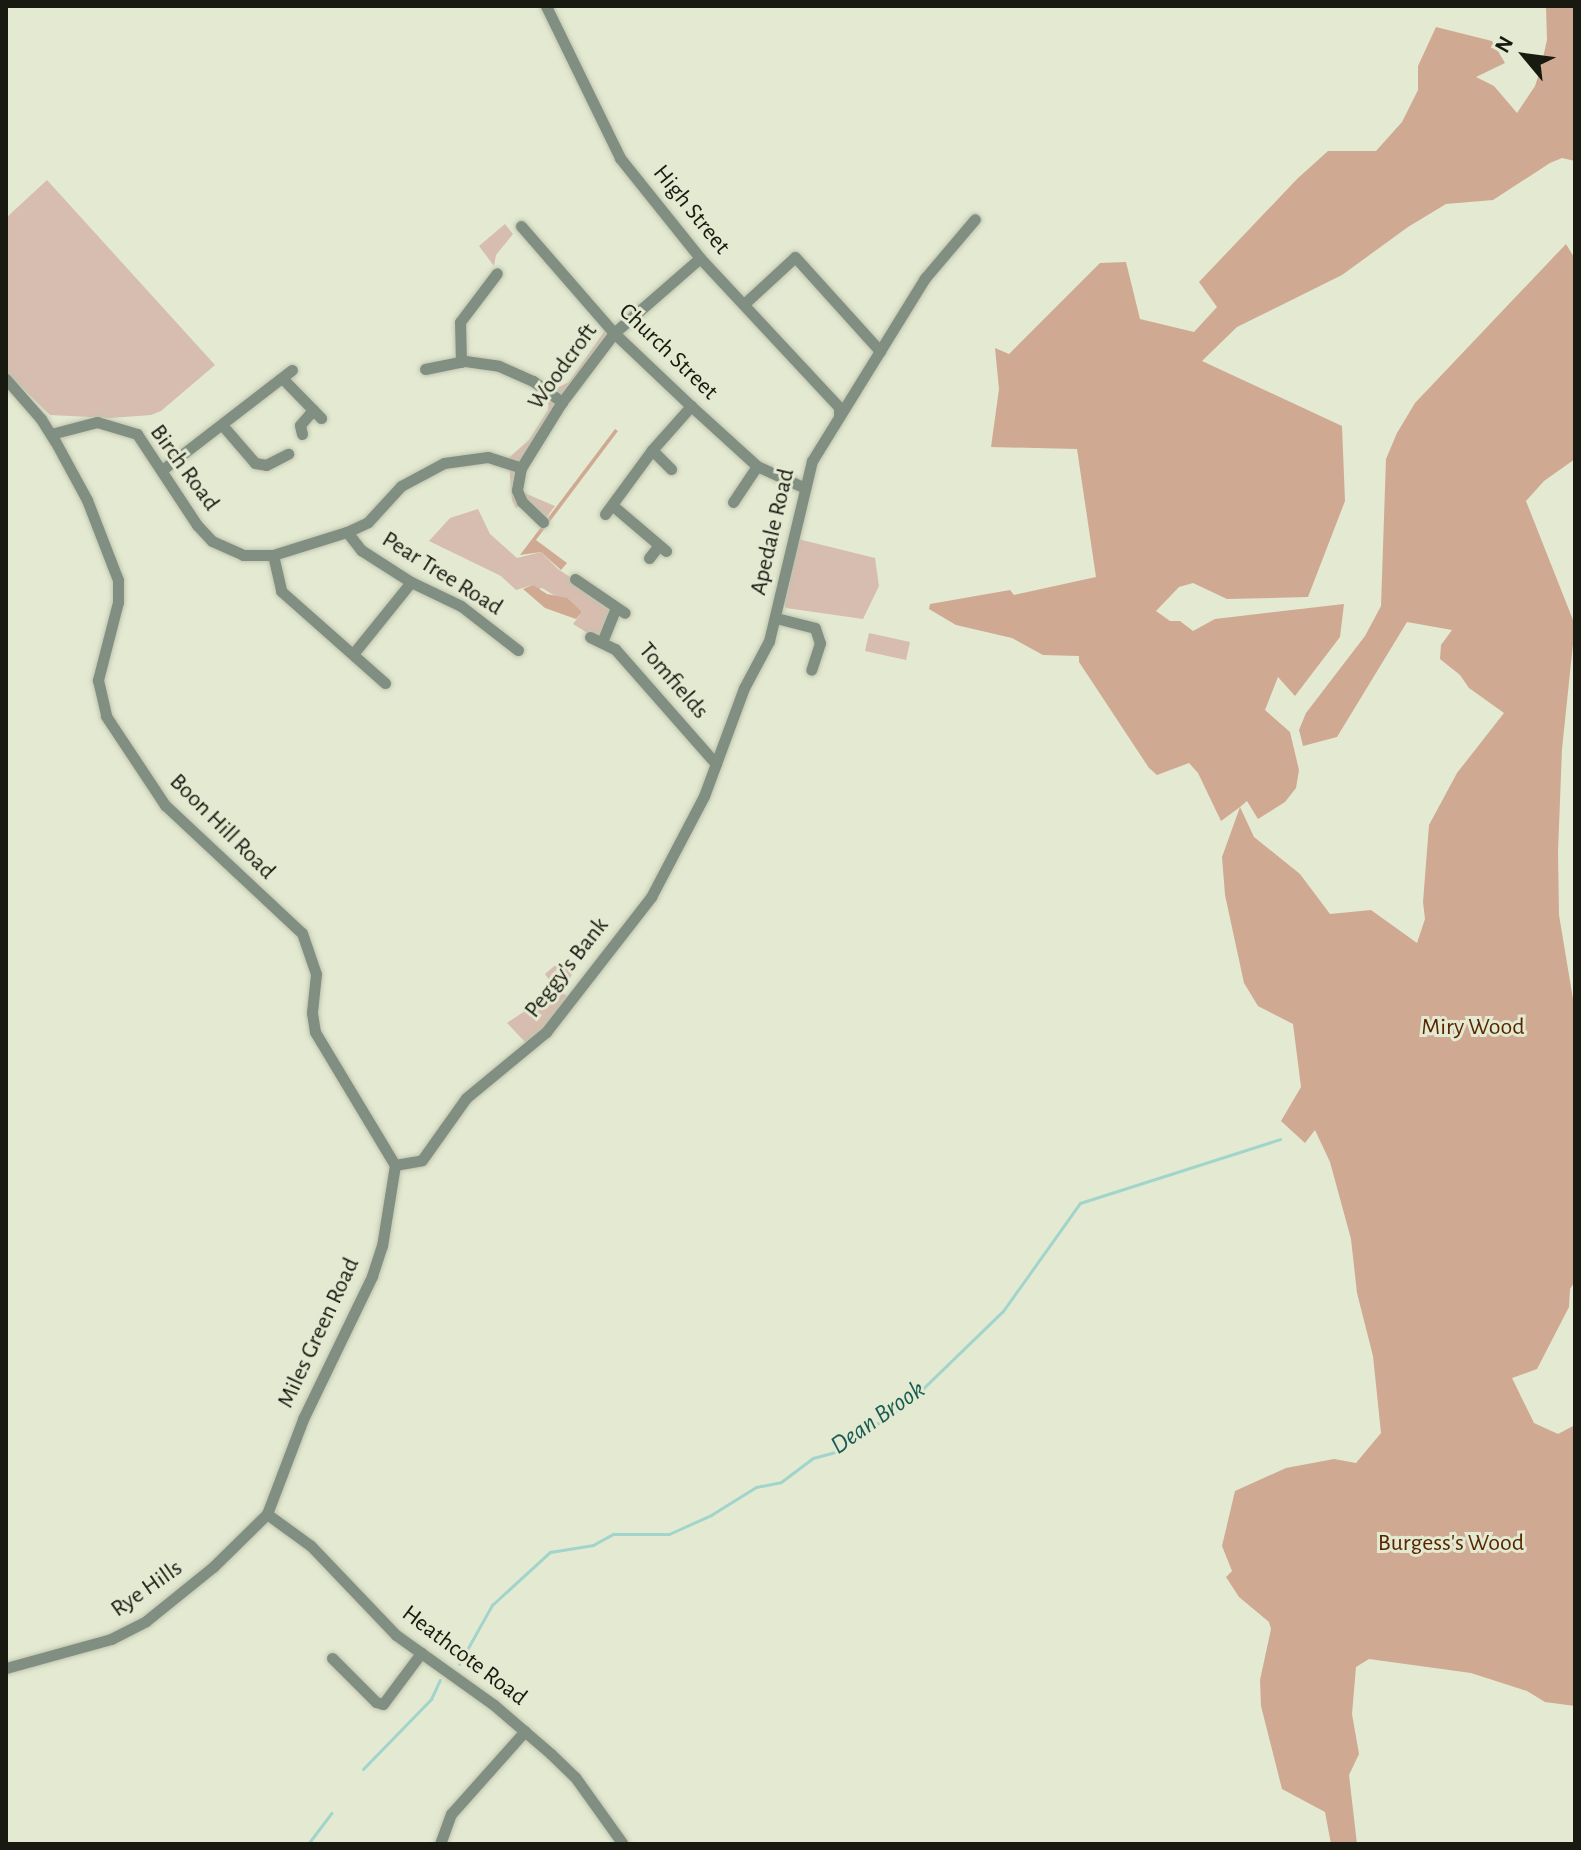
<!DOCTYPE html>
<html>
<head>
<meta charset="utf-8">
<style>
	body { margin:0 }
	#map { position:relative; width:1581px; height:1850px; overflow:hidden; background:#e4e9d1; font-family:"Alegreya Sans",sans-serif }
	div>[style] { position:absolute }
	.green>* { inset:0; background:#d7bdaf }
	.forest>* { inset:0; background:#d0a993 }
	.stream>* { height:3px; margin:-1.5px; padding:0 1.5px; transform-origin:1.5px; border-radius:1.5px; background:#a1d5cc }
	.roads { filter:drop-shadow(0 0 2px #bfc4ae) drop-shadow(0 0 2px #bfc4ae) }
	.minor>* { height:11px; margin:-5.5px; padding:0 5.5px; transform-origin:5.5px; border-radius:5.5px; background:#818f83 }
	span { translate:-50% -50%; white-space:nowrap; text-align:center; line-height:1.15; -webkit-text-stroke:6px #e4e9d1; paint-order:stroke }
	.street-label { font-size:24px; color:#181a11 }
	.park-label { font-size:24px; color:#572601 }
	.water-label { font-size:26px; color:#175d54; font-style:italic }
	.frame { position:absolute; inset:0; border:8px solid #181a11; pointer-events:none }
	.north { position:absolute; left:1485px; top:16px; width:80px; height:80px; -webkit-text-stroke:6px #e4e9d1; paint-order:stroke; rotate:299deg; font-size:22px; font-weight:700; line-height:32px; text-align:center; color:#181a11 }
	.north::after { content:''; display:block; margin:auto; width:28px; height:36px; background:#181a11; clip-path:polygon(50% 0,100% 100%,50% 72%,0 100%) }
</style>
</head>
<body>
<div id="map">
	<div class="green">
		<div style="clip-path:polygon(47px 180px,215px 365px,161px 411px,151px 415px,111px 418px,50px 415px,6px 372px,6px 218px)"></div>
		<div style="clip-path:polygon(505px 224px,513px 234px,496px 255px,494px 266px,479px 246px)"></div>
		<div style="clip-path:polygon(608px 326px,614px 333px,521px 468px,517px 490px,555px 506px,543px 522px,522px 503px,516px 508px,512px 500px,509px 464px,504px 462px,529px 440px,548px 410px,549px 392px,569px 382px)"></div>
		<div style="clip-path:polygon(478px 509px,490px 534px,517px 558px,541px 552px,558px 569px,616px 608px,602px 642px,573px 624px,582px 612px,542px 588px,536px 590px,533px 585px,516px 590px,501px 576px,429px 541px,450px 518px)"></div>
		<div style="clip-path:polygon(798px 539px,875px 558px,879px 586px,863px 619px,786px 608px,782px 601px)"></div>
		<div style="clip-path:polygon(869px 633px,910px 642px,906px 660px,865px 651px)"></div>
		<div style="clip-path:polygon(560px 961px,573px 973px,561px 992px,567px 996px,545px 1027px,526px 1043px,507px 1023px,556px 990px,545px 974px)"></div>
	</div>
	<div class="forest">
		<div style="clip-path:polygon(1546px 6px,1575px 6px,1575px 161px,1562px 158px,1550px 163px,1493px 200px,1446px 204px,1408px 227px,1342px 275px,1237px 327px,1202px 361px,1342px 426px,1345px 501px,1308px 597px,1227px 599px,1193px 583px,1179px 587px,1156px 611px,1170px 621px,1180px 621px,1193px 631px,1215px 619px,1344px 604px,1340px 637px,1295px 696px,1278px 677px,1265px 710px,1290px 732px,1299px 770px,1296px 788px,1285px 802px,1258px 819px,1247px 801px,1240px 807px,1254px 837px,1300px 874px,1330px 914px,1371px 910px,1417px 943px,1425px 919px,1423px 902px,1429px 825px,1457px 773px,1504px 713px,1469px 688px,1460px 675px,1440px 659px,1441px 645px,1452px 630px,1407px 622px,1337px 737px,1303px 746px,1299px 730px,1306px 713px,1365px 636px,1381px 606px,1386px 459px,1397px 433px,1415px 403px,1566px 244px,1575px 259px,1575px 459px,1544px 481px,1526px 501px,1575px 625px,1562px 749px,1558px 852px,1559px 915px,1575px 1011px,1575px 1281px,1570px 1289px,1569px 1307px,1537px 1369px,1512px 1378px,1534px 1423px,1558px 1434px,1575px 1425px,1575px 1706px,1545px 1702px,1527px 1691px,1471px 1673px,1369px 1659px,1356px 1667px,1352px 1714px,1359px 1754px,1349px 1775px,1357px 1844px,1331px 1844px,1325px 1812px,1282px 1789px,1261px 1706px,1260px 1680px,1271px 1629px,1269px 1622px,1239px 1597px,1226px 1577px,1232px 1571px,1222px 1546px,1235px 1491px,1286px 1468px,1334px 1459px,1356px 1463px,1381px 1433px,1373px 1356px,1357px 1293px,1351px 1239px,1330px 1162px,1315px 1130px,1305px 1143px,1281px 1121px,1301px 1087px,1293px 1024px,1258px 1006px,1244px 983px,1225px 895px,1222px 857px,1240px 807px,1221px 821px,1198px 773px,1189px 763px,1157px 775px,1149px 768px,1079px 662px,1079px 656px,1043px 655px,1012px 638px,956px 625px,929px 609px,930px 604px,1010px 590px,1014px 595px,1096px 577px,1077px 449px,991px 447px,999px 389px,995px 348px,1009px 354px,1100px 263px,1126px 262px,1140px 319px,1194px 332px,1217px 307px,1199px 282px,1297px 179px,1328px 151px,1376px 151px,1402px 122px,1418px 90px,1418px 66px,1436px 27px,1492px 41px,1505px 63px,1476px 77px,1494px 86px,1517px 113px,1535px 86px,1540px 71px,1547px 40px)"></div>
		<div style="clip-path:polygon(615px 429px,618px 431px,536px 540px,567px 563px,561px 570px,541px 552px,520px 555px)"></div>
		<div style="clip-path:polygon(533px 585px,547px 594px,567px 598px,582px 612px,576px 619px,545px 608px,523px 589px)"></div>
	</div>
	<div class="stream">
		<div style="left:459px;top:1664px;width:68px;rotate:-60.8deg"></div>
		<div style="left:492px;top:1605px;width:79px;rotate:-42.4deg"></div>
		<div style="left:550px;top:1552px;width:44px;rotate:-9.2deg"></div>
		<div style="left:593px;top:1545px;width:23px;rotate:-29deg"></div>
		<div style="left:613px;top:1534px;width:56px"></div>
		<div style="left:669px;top:1534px;width:46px;rotate:-24.3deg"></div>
		<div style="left:711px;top:1515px;width:53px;rotate:-31.9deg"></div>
		<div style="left:756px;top:1487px;width:25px;rotate:-11deg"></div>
		<div style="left:781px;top:1482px;width:40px;rotate:-37deg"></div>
		<div style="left:813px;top:1458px;width:23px;rotate:-15deg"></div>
		<div style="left:835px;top:1452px;width:88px;rotate:-33.9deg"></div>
		<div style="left:908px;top:1403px;width:132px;rotate:-44.1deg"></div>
		<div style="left:1003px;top:1311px;width:133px;rotate:-54.5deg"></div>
		<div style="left:1080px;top:1203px;width:210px;rotate:-17.7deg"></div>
		<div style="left:363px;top:1769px;width:98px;rotate:-45.8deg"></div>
		<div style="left:431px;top:1699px;width:21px;rotate:-65deg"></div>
		<div style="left:308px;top:1844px;width:39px;rotate:-53deg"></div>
	</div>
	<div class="roads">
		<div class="minor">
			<div style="left:546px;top:6px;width:169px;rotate:64deg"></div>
			<div style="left:620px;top:158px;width:128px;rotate:51.3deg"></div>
			<div style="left:700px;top:258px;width:204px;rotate:47deg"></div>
			<div style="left:839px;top:407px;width:8px;rotate:90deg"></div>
			<div style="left:521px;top:226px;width:142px;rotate:49deg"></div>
			<div style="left:614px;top:333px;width:106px;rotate:43.5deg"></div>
			<div style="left:691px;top:406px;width:89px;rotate:42.3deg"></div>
			<div style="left:757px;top:466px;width:51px;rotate:24.5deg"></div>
			<div style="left:744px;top:304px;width:69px;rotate:-42.7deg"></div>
			<div style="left:795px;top:257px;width:127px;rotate:47.9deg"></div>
			<div style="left:461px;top:362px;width:40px;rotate:-91.4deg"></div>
			<div style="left:460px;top:322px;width:61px;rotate:-52.9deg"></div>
			<div style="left:425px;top:369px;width:41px;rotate:-11.3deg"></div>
			<div style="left:465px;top:361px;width:34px;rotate:8deg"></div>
			<div style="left:499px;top:366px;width:37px;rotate:24deg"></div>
			<div style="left:533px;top:381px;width:36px;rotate:36deg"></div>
			<div style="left:282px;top:378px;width:56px;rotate:45.7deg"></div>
			<div style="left:6px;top:379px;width:53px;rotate:48.8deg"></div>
			<div style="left:41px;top:419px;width:26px;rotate:58deg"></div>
			<div style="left:55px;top:441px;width:67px;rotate:61.5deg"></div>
			<div style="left:87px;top:500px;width:86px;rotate:68.8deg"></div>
			<div style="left:118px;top:580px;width:22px;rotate:90deg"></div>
			<div style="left:118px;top:602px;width:81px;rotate:104.4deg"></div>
			<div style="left:98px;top:680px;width:37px;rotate:77deg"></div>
			<div style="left:106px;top:716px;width:107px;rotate:56.5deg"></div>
			<div style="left:165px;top:805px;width:187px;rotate:43.1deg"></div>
			<div style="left:302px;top:933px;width:43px;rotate:71.1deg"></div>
			<div style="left:316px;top:974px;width:39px;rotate:96deg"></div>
			<div style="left:312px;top:1013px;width:19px;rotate:81deg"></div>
			<div style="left:315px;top:1032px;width:155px;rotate:59deg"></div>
			<div style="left:223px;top:426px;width:49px;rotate:49.1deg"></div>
			<div style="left:255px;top:463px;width:11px;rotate:10deg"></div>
			<div style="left:266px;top:465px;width:25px;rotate:-27deg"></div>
			<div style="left:51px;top:434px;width:48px;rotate:-14.6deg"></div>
			<div style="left:97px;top:422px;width:42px;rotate:16.7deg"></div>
			<div style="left:137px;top:434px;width:109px;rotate:56.6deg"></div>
			<div style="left:197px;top:525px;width:22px;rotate:47deg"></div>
			<div style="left:212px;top:541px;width:34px;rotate:24deg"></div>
			<div style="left:243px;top:555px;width:30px"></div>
			<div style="left:273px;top:555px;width:77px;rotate:-17.3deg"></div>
			<div style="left:347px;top:532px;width:23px;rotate:-25deg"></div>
			<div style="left:368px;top:522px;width:49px;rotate:-47.5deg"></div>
			<div style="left:401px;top:486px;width:49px;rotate:-28.1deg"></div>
			<div style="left:444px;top:463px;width:44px;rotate:-7.8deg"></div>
			<div style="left:488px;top:457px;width:35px;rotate:18deg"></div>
			<div style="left:302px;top:434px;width:9px;rotate:-103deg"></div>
			<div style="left:300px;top:425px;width:20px;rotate:-49deg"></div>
			<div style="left:652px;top:450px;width:27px;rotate:45deg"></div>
			<div style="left:162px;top:470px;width:164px;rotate:-37.6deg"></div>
			<div style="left:733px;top:502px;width:43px;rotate:-56.3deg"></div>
			<div style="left:612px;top:505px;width:71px;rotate:40.4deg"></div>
			<div style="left:605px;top:514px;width:79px;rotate:-53.7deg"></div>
			<div style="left:652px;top:450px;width:59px;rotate:-48.4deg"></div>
			<div style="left:543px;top:522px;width:29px;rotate:-136deg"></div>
			<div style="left:522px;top:502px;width:13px;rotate:-113deg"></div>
			<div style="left:517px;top:490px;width:22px;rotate:-80deg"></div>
			<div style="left:521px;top:468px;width:78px;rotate:-58.2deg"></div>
			<div style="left:562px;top:402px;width:86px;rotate:-53deg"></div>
			<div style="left:614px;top:333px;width:114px;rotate:-41.1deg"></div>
			<div style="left:347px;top:532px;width:23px;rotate:52deg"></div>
			<div style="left:361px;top:550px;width:59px;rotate:32.6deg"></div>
			<div style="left:411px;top:582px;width:55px;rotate:25.6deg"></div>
			<div style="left:461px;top:606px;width:72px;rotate:37.7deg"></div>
			<div style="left:273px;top:555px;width:37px;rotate:77deg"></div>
			<div style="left:281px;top:591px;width:139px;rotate:41.5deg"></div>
			<div style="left:649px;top:558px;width:16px;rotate:-52deg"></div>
			<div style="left:575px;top:579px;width:60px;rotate:34.2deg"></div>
			<div style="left:776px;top:618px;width:40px;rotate:14.4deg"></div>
			<div style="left:815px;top:628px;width:16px;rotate:72deg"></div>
			<div style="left:820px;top:643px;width:28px;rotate:108deg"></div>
			<div style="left:590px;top:637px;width:28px;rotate:26deg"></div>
			<div style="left:615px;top:649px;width:153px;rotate:48.7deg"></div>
			<div style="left:602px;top:642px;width:37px;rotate:-68deg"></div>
			<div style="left:353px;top:654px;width:92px;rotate:-51.1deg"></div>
			<div style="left:395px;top:1165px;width:27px;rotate:-10deg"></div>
			<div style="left:422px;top:1160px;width:76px;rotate:-54.6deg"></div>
			<div style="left:466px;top:1098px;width:104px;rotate:-39.5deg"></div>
			<div style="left:546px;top:1032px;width:171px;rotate:-52.1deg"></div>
			<div style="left:651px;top:897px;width:114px;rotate:-62.3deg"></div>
			<div style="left:704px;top:796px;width:115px;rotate:-69.7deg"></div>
			<div style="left:744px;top:688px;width:53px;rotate:-62deg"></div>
			<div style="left:769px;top:641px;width:185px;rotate:-76.6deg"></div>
			<div style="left:812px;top:461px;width:215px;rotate:-58.3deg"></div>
			<div style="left:925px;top:278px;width:77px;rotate:-49.7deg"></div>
			<div style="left:267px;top:1514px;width:54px;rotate:36deg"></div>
			<div style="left:311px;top:1546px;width:123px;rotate:46.3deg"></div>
			<div style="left:396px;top:1635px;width:120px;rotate:35.5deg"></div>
			<div style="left:494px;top:1705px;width:75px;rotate:40.7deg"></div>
			<div style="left:551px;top:1754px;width:33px;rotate:44deg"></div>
			<div style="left:575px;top:1777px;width:82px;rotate:54.4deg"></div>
			<div style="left:332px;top:1658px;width:62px;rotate:45deg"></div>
			<div style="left:376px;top:1702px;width:7px;rotate:16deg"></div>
			<div style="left:383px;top:1704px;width:64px;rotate:-53.3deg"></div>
			<div style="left:6px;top:1668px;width:109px;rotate:-15.4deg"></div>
			<div style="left:111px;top:1639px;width:39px;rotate:-27deg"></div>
			<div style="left:146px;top:1621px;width:86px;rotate:-38.9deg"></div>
			<div style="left:213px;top:1567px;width:76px;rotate:-44.5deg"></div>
			<div style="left:267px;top:1514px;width:102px;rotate:-69.2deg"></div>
			<div style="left:303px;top:1419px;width:159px;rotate:-64.2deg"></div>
			<div style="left:372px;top:1276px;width:32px;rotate:-72deg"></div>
			<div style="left:382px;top:1246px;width:82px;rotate:-80.9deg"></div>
			<div style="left:440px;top:1844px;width:32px;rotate:-70deg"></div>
			<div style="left:451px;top:1814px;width:111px;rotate:-48.3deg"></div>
		</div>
	</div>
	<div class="street-label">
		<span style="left:691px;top:210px;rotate:51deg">High Street</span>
		<span style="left:668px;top:352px;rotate:44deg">Church Street</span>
		<span style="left:563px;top:367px;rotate:-54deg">Woodcroft</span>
		<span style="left:184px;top:468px;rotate:54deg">Birch Road</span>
		<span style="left:773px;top:532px;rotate:-77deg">Apedale Road</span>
		<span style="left:442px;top:574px;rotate:32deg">Pear Tree Road</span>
		<span style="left:673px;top:681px;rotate:49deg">Tomfields</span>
		<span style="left:222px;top:827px;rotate:45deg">Boon Hill Road</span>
		<span style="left:567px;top:968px;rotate:-52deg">Peggy's Bank</span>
		<span style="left:319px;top:1333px;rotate:-65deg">Miles Green Road</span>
		<span style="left:147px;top:1589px;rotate:-35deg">Rye Hills</span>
		<span style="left:464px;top:1656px;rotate:37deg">Heathcote Road</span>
	</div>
	<div class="park-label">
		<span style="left:1473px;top:1028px">Miry Wood</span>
		<span style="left:1451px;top:1544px">Burgess's Wood</span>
	</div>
	<div class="water-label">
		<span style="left:878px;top:1418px;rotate:-35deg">Dean Brook</span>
	</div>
	<div class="frame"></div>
	<div class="north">N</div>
</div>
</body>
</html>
